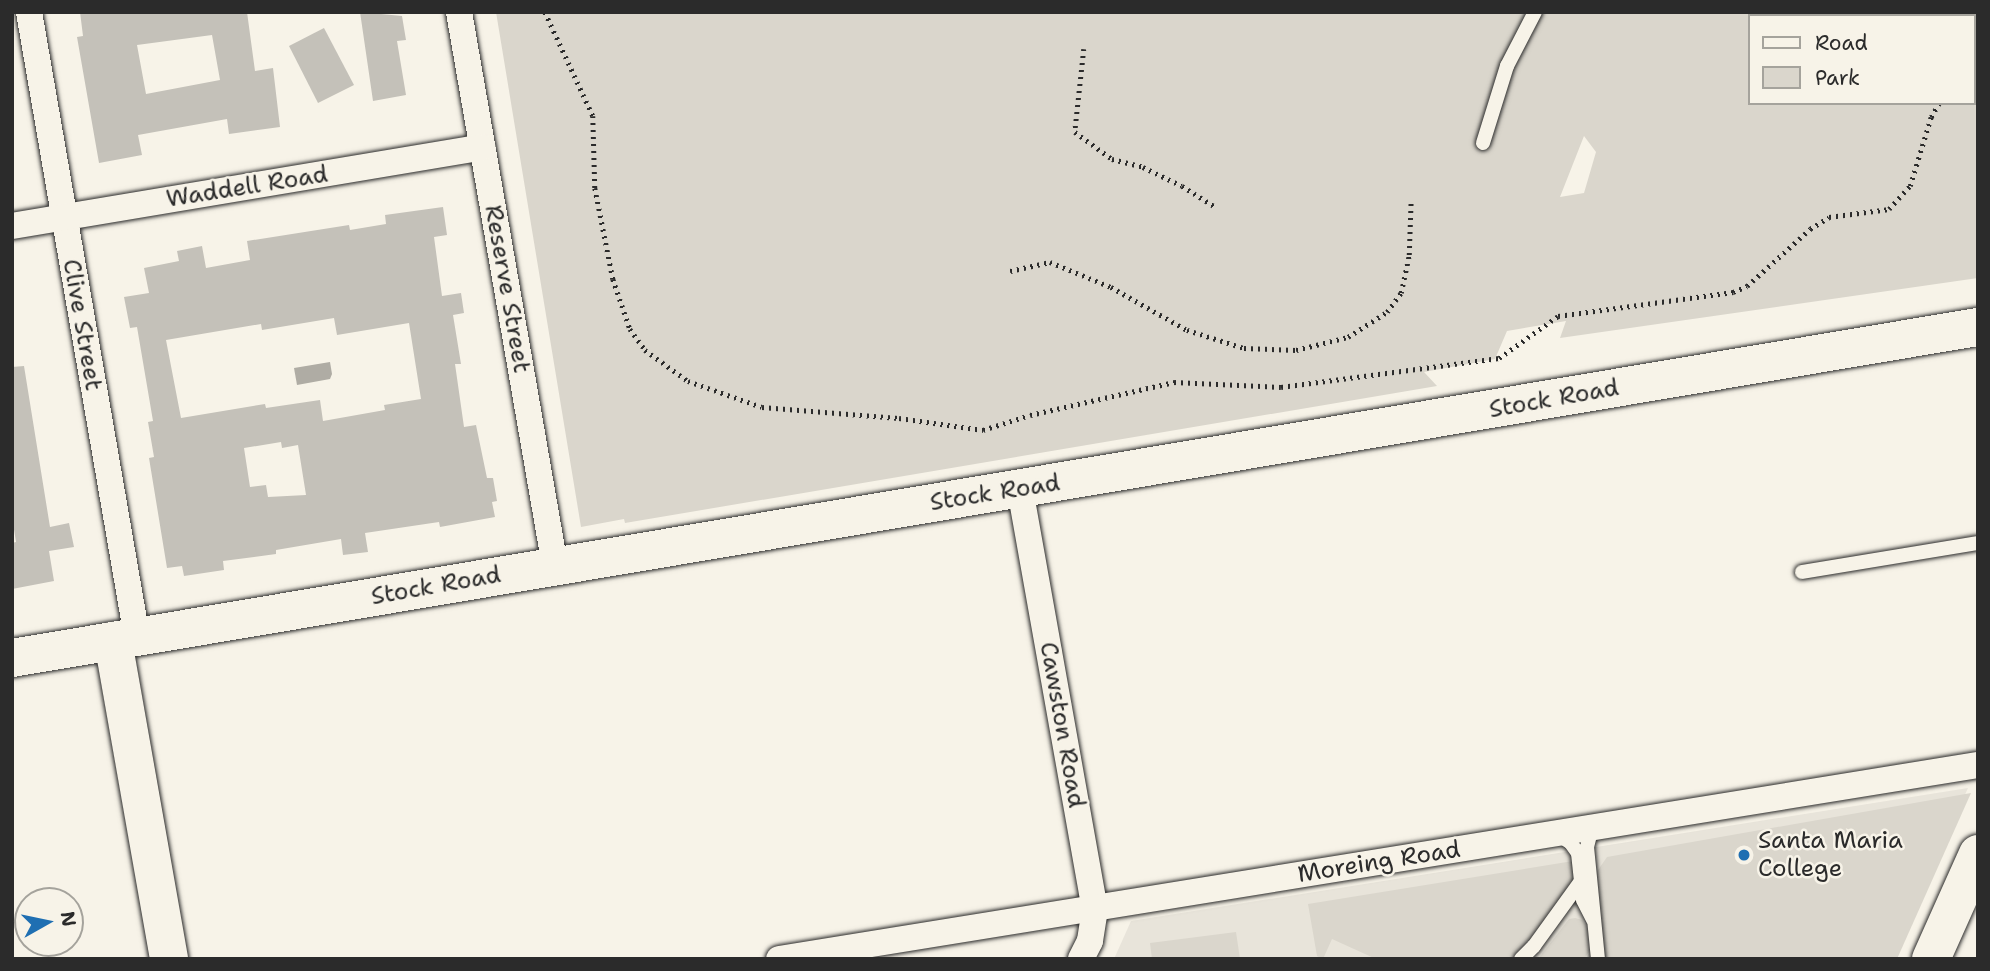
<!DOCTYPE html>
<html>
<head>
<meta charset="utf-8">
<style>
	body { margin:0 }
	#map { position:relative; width:1990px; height:971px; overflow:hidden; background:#f7f3e8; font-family:"Shantell Sans",sans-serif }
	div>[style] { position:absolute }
	.built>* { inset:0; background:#e8e4da }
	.green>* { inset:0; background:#dad6cc }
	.water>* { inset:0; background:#afaca4 }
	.building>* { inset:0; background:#c4c1b9 }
	.path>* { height:4.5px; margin-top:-2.25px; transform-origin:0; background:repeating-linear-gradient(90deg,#2b2b2b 0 2px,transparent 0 7px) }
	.roads { filter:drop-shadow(0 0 2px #2b2b2b) drop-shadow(0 0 2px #2b2b2b) }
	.lane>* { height:14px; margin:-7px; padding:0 7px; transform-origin:7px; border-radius:7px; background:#f7f3e8 }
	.street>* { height:26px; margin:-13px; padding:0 13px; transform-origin:13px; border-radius:13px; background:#f7f3e8 }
	.secondary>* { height:38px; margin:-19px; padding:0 19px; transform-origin:19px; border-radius:19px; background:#f7f3e8 }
	.dots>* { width:19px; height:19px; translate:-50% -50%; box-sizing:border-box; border:4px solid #f7f3e8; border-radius:50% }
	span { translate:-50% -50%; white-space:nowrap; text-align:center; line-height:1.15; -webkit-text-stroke:5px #f7f3e8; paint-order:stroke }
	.street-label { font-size:24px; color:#2b2b2b }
	.poi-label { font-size:24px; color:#2b2b2b }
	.left { translate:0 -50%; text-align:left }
	.frame { position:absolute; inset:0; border:14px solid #2b2b2b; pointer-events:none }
	.legend { position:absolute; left:1748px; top:14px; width:228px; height:91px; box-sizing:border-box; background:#f7f3e8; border:2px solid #a5a39c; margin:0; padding:9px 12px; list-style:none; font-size:21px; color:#2b2b2b }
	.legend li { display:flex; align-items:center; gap:14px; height:35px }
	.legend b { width:35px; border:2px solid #a5a39c }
	.north { position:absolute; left:14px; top:887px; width:70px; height:70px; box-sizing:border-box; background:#f7f3e8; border:2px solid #a5a39c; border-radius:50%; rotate:81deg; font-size:19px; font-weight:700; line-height:28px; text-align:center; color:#2b2b2b }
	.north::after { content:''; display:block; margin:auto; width:24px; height:32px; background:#1f6fb2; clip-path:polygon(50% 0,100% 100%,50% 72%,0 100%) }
</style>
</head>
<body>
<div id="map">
	<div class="built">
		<div style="clip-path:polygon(1968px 788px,1891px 959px,1114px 959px,1131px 921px)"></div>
	</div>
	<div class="green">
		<div style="clip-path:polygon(evenodd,496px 12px,1978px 12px,1978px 278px,1560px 338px,1566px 321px,1507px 331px,1495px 359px,1424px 372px,1437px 386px,625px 523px,624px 519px,581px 527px,496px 12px,1750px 16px,1974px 16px,1974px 103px,1750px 103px,1750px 16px,496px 12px,1584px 136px,1596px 152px,1584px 193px,1560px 197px,1584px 136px)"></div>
		<div style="clip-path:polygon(1971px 793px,1897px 959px,1603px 959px,1596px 873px,1607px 857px)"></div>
		<div style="clip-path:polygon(1573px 861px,1576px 881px,1539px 934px,1515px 959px,1376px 959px,1332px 939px,1323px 959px,1317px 956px,1308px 904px)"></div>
		<div style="clip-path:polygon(1575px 918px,1582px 920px,1590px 931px,1592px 947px,1584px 959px,1538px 959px,1569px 919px)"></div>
		<div style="clip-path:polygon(1236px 932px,1240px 959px,1152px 959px,1150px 943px)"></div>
	</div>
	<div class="water">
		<div style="clip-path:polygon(330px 362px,332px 374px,330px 379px,297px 385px,294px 368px)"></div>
	</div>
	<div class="building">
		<div style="clip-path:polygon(evenodd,80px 12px,247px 12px,255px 71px,273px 68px,280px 127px,229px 134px,227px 119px,138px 135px,142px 155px,99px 163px,77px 37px,83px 36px,80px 12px,212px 35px,220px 80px,146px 94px,137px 45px,212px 35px)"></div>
		<div style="clip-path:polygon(360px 12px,402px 16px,406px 40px,397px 41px,406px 95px,373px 101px)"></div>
		<div style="clip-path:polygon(324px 28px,354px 85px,318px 103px,289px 46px)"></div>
		<div style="clip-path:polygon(evenodd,443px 207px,447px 235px,434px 237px,442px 296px,461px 293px,464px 313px,453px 315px,461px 364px,455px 364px,464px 427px,476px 425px,487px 478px,493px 478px,497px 501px,492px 502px,495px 517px,440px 527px,439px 522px,365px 533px,368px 552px,343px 555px,341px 539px,276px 550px,276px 554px,223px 561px,224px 570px,184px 576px,182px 566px,167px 568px,149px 458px,154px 457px,148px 422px,153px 421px,137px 327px,130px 328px,124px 297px,149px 293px,144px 268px,179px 261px,177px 251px,202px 246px,206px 268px,250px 260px,247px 241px,349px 225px,350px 230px,386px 224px,385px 215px,443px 207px,334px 318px,337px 335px,409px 323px,421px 399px,384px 405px,385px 410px,323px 421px,320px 400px,266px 408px,265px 404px,181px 418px,166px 340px,261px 324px,262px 330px,334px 318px,443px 207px,281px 442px,282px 448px,298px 445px,306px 495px,268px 497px,266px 485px,250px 487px,244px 448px,281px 442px)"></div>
		<div style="clip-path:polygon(24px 366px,50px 527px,69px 523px,74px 547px,49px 551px,54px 581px,12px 589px,12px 543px,16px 542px,12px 517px,12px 367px)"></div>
	</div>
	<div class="path">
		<div style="left:545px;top:12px;width:115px;rotate:65.2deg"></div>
		<div style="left:593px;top:116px;width:72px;rotate:88.4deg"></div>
		<div style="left:595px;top:188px;width:93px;rotate:78.8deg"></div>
		<div style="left:613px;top:279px;width:53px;rotate:71.2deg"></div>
		<div style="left:630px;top:329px;width:26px;rotate:54deg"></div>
		<div style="left:645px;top:350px;width:53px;rotate:35.8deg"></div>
		<div style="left:688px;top:381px;width:78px;rotate:19.4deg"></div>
		<div style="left:762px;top:407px;width:137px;rotate:4.6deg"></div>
		<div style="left:899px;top:418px;width:85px;rotate:8.1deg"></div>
		<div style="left:983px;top:430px;width:49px;rotate:-17.7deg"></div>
		<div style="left:1030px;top:415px;width:148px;rotate:-12.9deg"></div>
		<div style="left:1174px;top:382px;width:107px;rotate:2.7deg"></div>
		<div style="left:1281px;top:387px;width:220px;rotate:-7.6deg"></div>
		<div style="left:1499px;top:358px;width:72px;rotate:-35.4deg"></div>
		<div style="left:1558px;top:316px;width:177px;rotate:-7.8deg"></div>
		<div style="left:1733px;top:292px;width:15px;rotate:-23deg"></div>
		<div style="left:1747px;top:286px;width:85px;rotate:-42.1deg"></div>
		<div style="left:1810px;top:229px;width:22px;rotate:-32deg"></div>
		<div style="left:1829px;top:217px;width:61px;rotate:-7.6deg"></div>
		<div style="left:1889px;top:209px;width:31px;rotate:-48deg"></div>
		<div style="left:1910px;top:186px;width:72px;rotate:-73.1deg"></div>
		<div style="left:1931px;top:117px;width:16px;rotate:-60deg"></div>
		<div style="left:1974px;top:18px;width:6px;rotate:-72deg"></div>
		<div style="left:1084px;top:49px;width:83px;rotate:96.2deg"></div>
		<div style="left:1075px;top:132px;width:46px;rotate:36.1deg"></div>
		<div style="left:1112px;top:159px;width:32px;rotate:14deg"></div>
		<div style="left:1143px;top:167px;width:43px;rotate:26deg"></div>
		<div style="left:1182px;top:186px;width:38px;rotate:32deg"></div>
		<div style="left:1010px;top:271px;width:41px;rotate:-12.7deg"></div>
		<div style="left:1050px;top:262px;width:66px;rotate:22.3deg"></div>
		<div style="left:1111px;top:287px;width:87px;rotate:29.5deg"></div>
		<div style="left:1187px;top:330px;width:60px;rotate:17.5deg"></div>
		<div style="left:1244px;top:348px;width:52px;rotate:2.2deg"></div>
		<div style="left:1296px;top:350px;width:54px;rotate:-14deg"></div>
		<div style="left:1348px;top:337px;width:46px;rotate:-32.7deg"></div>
		<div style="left:1387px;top:312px;width:24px;rotate:-54deg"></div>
		<div style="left:1401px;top:293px;width:39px;rotate:-78deg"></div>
		<div style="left:1409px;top:255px;width:56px;rotate:-88deg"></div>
	</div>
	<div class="roads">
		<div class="lane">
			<div style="left:1483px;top:143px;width:81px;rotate:-72.7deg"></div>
			<div style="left:1507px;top:66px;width:61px;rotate:-62.6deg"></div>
			<div style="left:1802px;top:572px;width:178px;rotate:-9.4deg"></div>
			<div style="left:1597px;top:828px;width:10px;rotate:135deg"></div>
			<div style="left:1590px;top:835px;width:12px;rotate:104deg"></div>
			<div style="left:1587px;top:847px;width:113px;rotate:84.4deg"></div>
			<div style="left:1557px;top:834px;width:15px;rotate:32deg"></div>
			<div style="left:1570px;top:842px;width:14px;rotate:54deg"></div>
			<div style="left:1578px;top:853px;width:47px;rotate:83.9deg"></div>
			<div style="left:1583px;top:900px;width:22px;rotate:63deg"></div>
			<div style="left:1521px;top:959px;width:18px;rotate:-45deg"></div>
			<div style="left:1534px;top:946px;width:80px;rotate:-54.1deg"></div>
		</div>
		<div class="street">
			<div style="left:29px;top:12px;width:634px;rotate:80.2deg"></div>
			<div style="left:459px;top:12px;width:562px;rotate:80.17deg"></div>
			<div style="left:12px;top:226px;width:477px;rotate:-9.5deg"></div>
			<div style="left:1020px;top:489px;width:427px;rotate:79.9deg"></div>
			<div style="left:1095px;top:909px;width:32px;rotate:99deg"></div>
			<div style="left:1090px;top:941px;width:20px;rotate:117deg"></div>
			<div style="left:779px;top:959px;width:1215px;rotate:-9.19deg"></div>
		</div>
		<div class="secondary">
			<div style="left:113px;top:641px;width:323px;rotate:80deg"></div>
			<div style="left:12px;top:658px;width:1994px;rotate:-9.56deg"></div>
			<div style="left:1931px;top:959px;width:115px;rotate:-65.9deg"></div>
		</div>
	</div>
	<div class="dots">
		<div style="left:1744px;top:855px;background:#1f6fb2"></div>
	</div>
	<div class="street-label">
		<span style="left:247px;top:187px;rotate:-9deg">Waddell Road</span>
		<span style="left:507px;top:289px;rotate:80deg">Reserve Street</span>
		<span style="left:82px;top:325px;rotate:80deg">Clive Street</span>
		<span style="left:1554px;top:399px;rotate:-10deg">Stock Road</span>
		<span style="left:995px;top:493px;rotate:-9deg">Stock Road</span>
		<span style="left:436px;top:586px;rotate:-10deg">Stock Road</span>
		<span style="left:1062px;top:725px;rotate:80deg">Cawston Road</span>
		<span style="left:1379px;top:862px;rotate:-9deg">Moreing Road</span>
	</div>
	<div class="poi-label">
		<span class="left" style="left:1758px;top:855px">Santa Maria<br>College</span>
	</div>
	<div class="frame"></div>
	<ul class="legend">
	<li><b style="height:9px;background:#f7f3e8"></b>Road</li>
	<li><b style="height:19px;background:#dad6cc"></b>Park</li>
	</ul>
	<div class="north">N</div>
</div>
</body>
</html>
